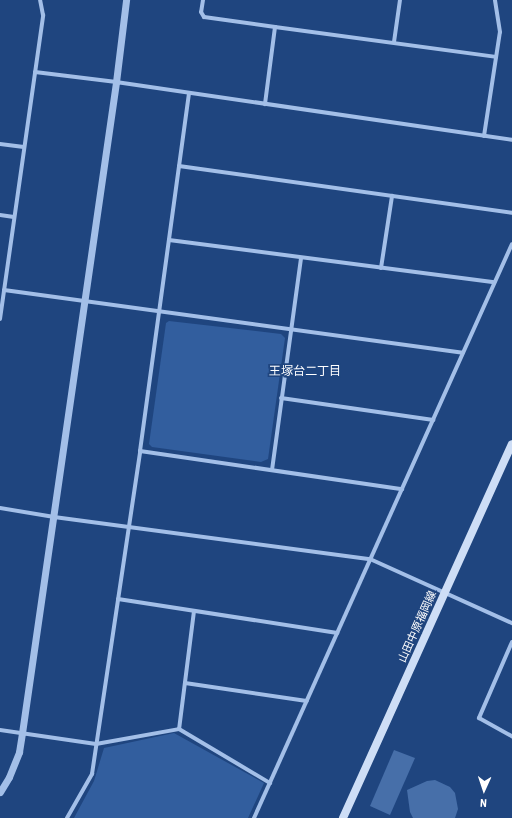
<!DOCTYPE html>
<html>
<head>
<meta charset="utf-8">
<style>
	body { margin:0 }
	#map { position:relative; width:512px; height:818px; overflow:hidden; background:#1f457f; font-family:"Roboto Condensed","Noto Sans JP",sans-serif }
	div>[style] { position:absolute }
	.green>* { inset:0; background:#325e9e }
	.building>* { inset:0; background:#476fa9 }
	.minor>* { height:4px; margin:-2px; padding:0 2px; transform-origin:2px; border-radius:2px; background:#a3bfe8 }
	.tertiary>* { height:7px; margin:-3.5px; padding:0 3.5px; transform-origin:3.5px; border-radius:3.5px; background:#a3bfe8 }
	.secondary>* { height:8px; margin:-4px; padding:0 4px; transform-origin:4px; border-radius:4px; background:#cedef6 }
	span { translate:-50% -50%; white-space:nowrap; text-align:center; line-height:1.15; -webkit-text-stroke:3.5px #1f457f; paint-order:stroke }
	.street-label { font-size:11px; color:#fff }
	.neighbourhood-label { font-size:12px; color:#fff }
	.north { position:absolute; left:464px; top:770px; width:40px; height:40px; -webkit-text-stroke:3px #1f457f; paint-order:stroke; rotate:183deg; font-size:11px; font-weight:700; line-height:16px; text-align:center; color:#fff }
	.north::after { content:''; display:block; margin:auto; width:14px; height:18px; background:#fff; clip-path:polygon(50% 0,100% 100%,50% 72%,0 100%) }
</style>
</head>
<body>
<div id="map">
	<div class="green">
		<div style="clip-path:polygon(169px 321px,281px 334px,285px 338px,268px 459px,261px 462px,152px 447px,149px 444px,166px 323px)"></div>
		<div style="clip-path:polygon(174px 733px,264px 783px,248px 818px,74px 818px,94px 781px,104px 748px)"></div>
	</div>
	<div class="building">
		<div style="clip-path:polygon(394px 750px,415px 758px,390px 815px,370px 806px)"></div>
		<div style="clip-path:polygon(435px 780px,450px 787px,455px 793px,458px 809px,455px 818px,413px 818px,410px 812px,407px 790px,427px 781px)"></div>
	</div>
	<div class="minor">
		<div style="left:203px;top:0;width:12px;rotate:99deg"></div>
		<div style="left:201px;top:12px;width:6px;rotate:59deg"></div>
		<div style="left:204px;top:17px;width:72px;rotate:8deg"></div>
		<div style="left:275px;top:27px;width:78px;rotate:97.4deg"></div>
		<div style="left:275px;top:27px;width:223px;rotate:7.7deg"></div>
		<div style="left:394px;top:42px;width:42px;rotate:-81.9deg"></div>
		<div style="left:35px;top:72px;width:82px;rotate:7deg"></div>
		<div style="left:116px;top:82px;width:400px;rotate:8.3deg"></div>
		<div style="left:484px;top:136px;width:105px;rotate:-81.3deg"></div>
		<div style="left:500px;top:32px;width:32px;rotate:-99deg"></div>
		<div style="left:0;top:144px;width:24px;rotate:7deg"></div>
		<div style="left:179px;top:166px;width:336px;rotate:8deg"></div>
		<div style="left:0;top:215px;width:14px;rotate:8deg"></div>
		<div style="left:169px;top:240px;width:328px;rotate:7.4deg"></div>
		<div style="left:381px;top:268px;width:73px;rotate:-81.3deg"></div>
		<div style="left:4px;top:290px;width:463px;rotate:7.8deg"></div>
		<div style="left:0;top:319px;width:307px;rotate:-81.9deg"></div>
		<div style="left:43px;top:15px;width:15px;rotate:-101deg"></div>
		<div style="left:281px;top:398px;width:154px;rotate:8.2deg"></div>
		<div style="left:140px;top:451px;width:265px;rotate:8.3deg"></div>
		<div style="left:272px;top:470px;width:214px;rotate:-82.2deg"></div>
		<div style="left:0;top:508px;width:55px;rotate:9.5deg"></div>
		<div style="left:54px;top:517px;width:319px;rotate:7.6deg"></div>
		<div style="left:370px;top:559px;width:156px;rotate:24.3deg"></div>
		<div style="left:118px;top:599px;width:222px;rotate:8.8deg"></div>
		<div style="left:194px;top:611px;width:119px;rotate:97.2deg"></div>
		<div style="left:179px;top:729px;width:106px;rotate:30.7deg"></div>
		<div style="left:512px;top:642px;width:83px;rotate:113.5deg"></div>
		<div style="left:479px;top:718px;width:38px;rotate:29deg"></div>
		<div style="left:185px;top:683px;width:123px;rotate:8.4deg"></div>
		<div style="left:0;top:730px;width:97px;rotate:8.3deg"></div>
		<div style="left:96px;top:744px;width:84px;rotate:-10.2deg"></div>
		<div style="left:67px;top:818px;width:51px;rotate:-60.4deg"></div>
		<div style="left:92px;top:774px;width:327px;rotate:-81.5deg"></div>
		<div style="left:140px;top:451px;width:361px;rotate:-82.2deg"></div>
		<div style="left:254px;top:818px;width:629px;rotate:-65.8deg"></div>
	</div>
	<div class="tertiary">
		<div style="left:0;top:792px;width:17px;rotate:-59deg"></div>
		<div style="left:9px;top:777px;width:27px;rotate:-68deg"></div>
		<div style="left:19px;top:752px;width:19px;rotate:-81deg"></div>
		<div style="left:22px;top:733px;width:658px;rotate:-81.78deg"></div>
		<div style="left:116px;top:82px;width:83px;rotate:-83deg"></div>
	</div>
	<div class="secondary">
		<div style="left:343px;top:818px;width:410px;rotate:-65.7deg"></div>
	</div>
	<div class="street-label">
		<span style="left:418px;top:627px;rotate:-66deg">山田中原福岡線</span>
	</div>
	<div class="neighbourhood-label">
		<span style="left:305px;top:372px">王塚台二丁目</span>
	</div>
	<div class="north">N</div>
</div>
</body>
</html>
